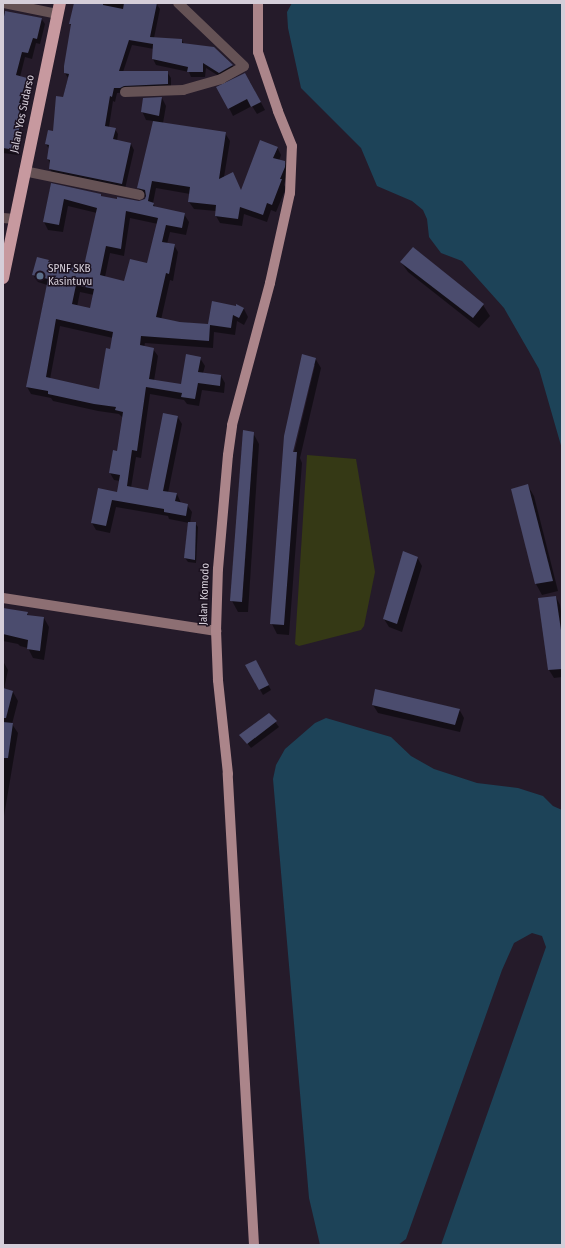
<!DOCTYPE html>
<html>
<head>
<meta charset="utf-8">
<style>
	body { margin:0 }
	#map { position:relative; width:565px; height:1248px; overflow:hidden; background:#251b2a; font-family:"Fira Sans Condensed",sans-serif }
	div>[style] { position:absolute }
	.green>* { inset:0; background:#353915 }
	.water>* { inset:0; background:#1d4358 }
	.shadow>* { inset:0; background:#0007 }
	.building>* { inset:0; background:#4b4c6e }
	.street>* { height:10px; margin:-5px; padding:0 5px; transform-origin:5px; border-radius:5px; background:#655255 }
	.secondary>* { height:10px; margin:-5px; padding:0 5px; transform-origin:5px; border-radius:5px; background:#8d6f73 }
	.primary>* { height:10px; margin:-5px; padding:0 5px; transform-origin:5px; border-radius:5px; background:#ab858a }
	.highway>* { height:12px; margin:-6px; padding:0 6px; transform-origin:6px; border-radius:6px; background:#c7999f }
	.dots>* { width:11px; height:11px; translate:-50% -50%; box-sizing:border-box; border:2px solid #1c1220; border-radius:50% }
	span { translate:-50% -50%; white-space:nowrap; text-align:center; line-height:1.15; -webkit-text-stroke:3px #1c1220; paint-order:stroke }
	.street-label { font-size:11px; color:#d5ced9 }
	.poi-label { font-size:11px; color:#d5ced9 }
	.left { translate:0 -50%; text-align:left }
	.frame { position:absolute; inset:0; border:4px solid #d5ced9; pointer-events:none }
</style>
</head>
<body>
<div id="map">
	<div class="green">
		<div style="clip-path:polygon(307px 455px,356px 459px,375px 572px,364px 626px,361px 630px,299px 646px,295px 644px)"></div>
	</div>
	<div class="water">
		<div style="clip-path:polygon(292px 3px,562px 3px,562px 449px,539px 369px,504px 308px,462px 261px,441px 253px,429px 237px,427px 219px,423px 210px,412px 201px,377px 186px,361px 148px,301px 88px,288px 28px,287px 12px)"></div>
		<div style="clip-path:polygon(326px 718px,391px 737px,411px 756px,434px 769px,477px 783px,518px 788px,543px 796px,553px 806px,562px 810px,562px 1245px,441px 1245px,546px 947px,542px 936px,532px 933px,514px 943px,502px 970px,406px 1239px,398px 1245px,320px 1245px,309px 1198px,273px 779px,276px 765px,285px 749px,315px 723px)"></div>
	</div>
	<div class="shadow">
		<div style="clip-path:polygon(75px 3px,156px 3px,160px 9px,154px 38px,182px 40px,184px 44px,232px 65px,235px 70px,222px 78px,206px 68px,205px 77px,191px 77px,189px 72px,156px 65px,153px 59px,154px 49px,132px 45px,123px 72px,167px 72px,171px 78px,171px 89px,117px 93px,115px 102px,113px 101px,109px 127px,115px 129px,118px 134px,117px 141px,131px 144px,134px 150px,125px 189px,53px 175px,50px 169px,50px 164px,48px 159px,49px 149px,46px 144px,54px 132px,68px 78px,65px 73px,72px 27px,70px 24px)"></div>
		<div style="clip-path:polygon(3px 12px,41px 18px,45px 24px,40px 44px,36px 43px,32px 59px,25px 57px,20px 77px,27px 79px,30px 84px,23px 108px,24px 110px,20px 128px,22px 132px,18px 155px,3px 153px)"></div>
		<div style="clip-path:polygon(250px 82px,265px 110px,257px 114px,252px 106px,233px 116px,229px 108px)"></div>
		<div style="clip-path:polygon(evenodd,162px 98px,166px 106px,163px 123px,225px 133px,230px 141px,224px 177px,241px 191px,277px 147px,281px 155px,279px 161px,284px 162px,288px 170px,284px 185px,286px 188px,276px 212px,271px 210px,267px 222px,244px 214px,242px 226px,220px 223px,216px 216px,216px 211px,194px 209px,189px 202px,190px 194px,156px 188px,153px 203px,155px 207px,184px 214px,189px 222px,186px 235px,170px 232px,167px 244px,174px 245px,178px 252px,173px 281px,170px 280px,161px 320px,209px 325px,237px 306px,244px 309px,248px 317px,244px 325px,237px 321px,235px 335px,214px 332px,213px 348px,145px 343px,144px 347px,153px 349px,158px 356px,154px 381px,181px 385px,200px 358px,205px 366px,203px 373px,221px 376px,225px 383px,224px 393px,202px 390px,199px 406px,187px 404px,184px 400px,150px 394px,141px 458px,136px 457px,131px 488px,149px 492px,177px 416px,182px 424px,168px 493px,177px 494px,181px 503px,187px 505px,192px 512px,190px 523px,195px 523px,198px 527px,196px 563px,188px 562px,185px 558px,189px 523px,169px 519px,168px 516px,116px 507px,110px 533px,96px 530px,92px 523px,118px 493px,120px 481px,114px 480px,110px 473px,118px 452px,123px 418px,119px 414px,98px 411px,53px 401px,51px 398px,31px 394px,27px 387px,47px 285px,38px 282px,33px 275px,48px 261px,49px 264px,84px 271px,97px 213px,68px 206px,63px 232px,48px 230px,44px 222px,51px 184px,100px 194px,102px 197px,118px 200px,143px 202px,147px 198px,143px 195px,138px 188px,154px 121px,146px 120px,142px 111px,162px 98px,130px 218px,158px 224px,148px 264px,125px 282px,105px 277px,110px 253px,124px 256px,130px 218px,162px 98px,80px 292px,94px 295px,91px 310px,77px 307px,80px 292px,162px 98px,60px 326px,113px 338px,100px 390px,50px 379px,60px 326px)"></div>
		<div style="clip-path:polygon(414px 248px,483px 305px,490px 316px,479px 328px,408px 272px,401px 262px)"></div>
		<div style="clip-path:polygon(evenodd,315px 358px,321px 368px,300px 458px,302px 463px,289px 635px,277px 634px,272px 624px,285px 436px,315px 358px,313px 365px,315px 365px,293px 457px,291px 456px,313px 365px)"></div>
		<div style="clip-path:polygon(253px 433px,259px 444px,248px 612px,238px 612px,232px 601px)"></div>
		<div style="clip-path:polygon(528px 486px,534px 496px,558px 591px,542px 595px,536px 584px)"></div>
		<div style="clip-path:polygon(417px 557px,422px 566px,402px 632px,389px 627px,384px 619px)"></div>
		<div style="clip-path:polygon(556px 597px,560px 605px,562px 617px,562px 677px,554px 678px,549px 670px)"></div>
		<div style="clip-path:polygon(3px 609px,27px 613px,29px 616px,44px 618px,49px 627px,44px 660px,33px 658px,28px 648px,20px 646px,18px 644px,3px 641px)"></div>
		<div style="clip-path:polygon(3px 661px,8px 670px,4px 689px,13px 692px,18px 701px,12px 724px,18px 733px,3px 822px)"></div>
		<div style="clip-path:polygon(256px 661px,271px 690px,263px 695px,246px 665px)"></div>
		<div style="clip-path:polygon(376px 691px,459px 709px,464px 718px,460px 732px,378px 713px,373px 705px)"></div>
		<div style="clip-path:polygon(269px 714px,279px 727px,251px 748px,241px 735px)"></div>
	</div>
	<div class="building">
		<div style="clip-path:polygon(74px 3px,103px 3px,103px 5px,123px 9px,124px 3px,157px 3px,150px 37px,182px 39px,182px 43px,214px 47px,233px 65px,219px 73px,203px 63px,203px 72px,187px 72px,188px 67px,152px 59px,153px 44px,129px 40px,119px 71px,168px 71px,168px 84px,124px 86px,120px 88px,114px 88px,112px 97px,110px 96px,105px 126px,116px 128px,113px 139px,131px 143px,122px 184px,49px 169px,50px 160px,47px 159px,49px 145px,45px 144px,48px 130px,53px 131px,56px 96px,63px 97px,69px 74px,64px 73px,64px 66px,71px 24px,69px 24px)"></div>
		<div style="clip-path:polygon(5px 11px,42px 18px,37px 39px,33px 38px,28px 53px,22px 52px,16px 75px,27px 78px,19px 103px,21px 103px,17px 125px,20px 125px,15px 150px,3px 148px,3px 22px)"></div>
		<div style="clip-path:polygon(245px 73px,261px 102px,251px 107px,247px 99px,228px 109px,216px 87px)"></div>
		<div style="clip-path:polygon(162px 97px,159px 116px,141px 112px,143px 98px)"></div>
		<div style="clip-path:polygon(evenodd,153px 121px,226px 132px,219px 179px,233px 172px,241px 190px,260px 140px,278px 147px,273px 158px,285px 161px,285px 167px,280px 179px,282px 179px,272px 205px,267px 203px,263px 215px,240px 207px,238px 219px,215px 216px,216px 205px,188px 202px,190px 187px,152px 181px,148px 201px,154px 203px,153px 206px,185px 213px,182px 228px,166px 225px,162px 242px,175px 244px,169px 274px,166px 273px,156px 317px,180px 322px,208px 324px,212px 301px,236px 306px,236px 304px,244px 308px,239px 318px,233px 315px,231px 328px,210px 325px,209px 341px,141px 336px,140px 345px,154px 348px,149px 379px,181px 384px,186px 354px,201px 357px,198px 372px,221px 375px,220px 386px,198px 383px,195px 399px,181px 397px,182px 393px,146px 387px,137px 451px,132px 450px,127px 486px,148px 490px,163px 413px,178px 416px,163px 491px,177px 493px,175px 501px,188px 504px,186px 516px,164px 512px,164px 509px,112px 500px,106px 526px,91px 523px,98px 488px,117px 492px,120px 475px,109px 473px,113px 450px,117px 451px,123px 412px,115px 410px,116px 407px,94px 404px,48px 394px,48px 391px,26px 387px,48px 279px,32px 275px,37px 257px,49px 260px,48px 262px,83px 270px,97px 208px,64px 199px,59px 225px,43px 222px,51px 183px,101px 194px,101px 196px,117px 199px,117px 197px,139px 201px,145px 199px,146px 196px,145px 190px,137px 188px,153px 121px,126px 211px,158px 218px,147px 263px,130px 259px,124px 281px,100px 275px,106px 246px,121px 249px,126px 211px,153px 121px,76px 285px,94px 289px,90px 308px,72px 304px,76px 285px,153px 121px,56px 319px,113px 332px,110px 349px,106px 348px,99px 389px,46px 377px,56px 319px)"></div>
		<div style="clip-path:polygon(413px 247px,484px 304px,473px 318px,400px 262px)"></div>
		<div style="clip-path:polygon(302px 354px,316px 358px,293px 452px,297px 452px,284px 625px,270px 624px,284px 436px)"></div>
		<div style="clip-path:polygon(243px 430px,254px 432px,242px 602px,230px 601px)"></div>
		<div style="clip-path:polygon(528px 484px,553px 581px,535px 584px,511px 489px)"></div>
		<div style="clip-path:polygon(188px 522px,196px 522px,195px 560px,184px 558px)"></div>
		<div style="clip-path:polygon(403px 551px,418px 557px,397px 624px,383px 619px)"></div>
		<div style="clip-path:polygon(556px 596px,562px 637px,562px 669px,548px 670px,538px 598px)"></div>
		<div style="clip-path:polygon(3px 608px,28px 612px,27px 615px,44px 617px,40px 651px,27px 649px,28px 640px,3px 634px)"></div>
		<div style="clip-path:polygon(256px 660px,269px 685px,259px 690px,245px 665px)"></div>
		<div style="clip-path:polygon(3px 688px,13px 691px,6px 718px,3px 718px)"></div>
		<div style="clip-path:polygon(375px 689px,460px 709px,455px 725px,372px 705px)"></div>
		<div style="clip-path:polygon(269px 713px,277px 721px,247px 744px,239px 735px)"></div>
		<div style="clip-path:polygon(3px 722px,13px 723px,8px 758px,3px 758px)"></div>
	</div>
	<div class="street">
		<div style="left:4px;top:3px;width:54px;rotate:11.7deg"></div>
		<div style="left:125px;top:92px;width:58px;rotate:-2deg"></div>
		<div style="left:183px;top:90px;width:40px;rotate:-16deg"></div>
		<div style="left:221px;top:79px;width:26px;rotate:-29deg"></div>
		<div style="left:244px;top:66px;width:91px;rotate:-136.3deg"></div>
		<div style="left:24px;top:171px;width:118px;rotate:11.7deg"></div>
		<div style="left:3px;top:218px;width:12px;rotate:5deg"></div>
	</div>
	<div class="secondary">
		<div style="left:3px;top:598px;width:216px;rotate:8.8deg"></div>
	</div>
	<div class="primary">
		<div style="left:254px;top:1245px;width:472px;rotate:-93.2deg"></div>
		<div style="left:228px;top:774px;width:95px;rotate:-96.1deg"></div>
		<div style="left:218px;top:680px;width:49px;rotate:-92.3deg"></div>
		<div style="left:216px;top:631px;width:62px;rotate:-88.2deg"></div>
		<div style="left:218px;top:569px;width:114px;rotate:-85deg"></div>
		<div style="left:228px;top:455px;width:30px;rotate:-82deg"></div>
		<div style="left:232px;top:425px;width:147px;rotate:-75deg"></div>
		<div style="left:270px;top:283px;width:92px;rotate:-77.5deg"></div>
		<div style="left:290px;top:193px;width:47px;rotate:-87.6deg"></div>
		<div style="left:292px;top:146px;width:38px;rotate:-112deg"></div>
		<div style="left:278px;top:111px;width:62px;rotate:-108.7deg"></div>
		<div style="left:258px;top:52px;width:49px;rotate:-90deg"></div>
	</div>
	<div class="highway">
		<div style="left:3px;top:278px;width:281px;rotate:-78.3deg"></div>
	</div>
	<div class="dots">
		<div style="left:40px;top:276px;background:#5c6f8a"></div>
	</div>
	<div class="street-label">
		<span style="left:23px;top:114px;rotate:-78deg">Jalan Yos Sudarso</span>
		<span style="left:205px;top:594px;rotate:-88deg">Jalan Komodo</span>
	</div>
	<div class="poi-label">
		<span class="left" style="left:48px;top:276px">SPNF SKB<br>Kasintuvu</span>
	</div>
	<div class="frame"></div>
</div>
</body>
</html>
